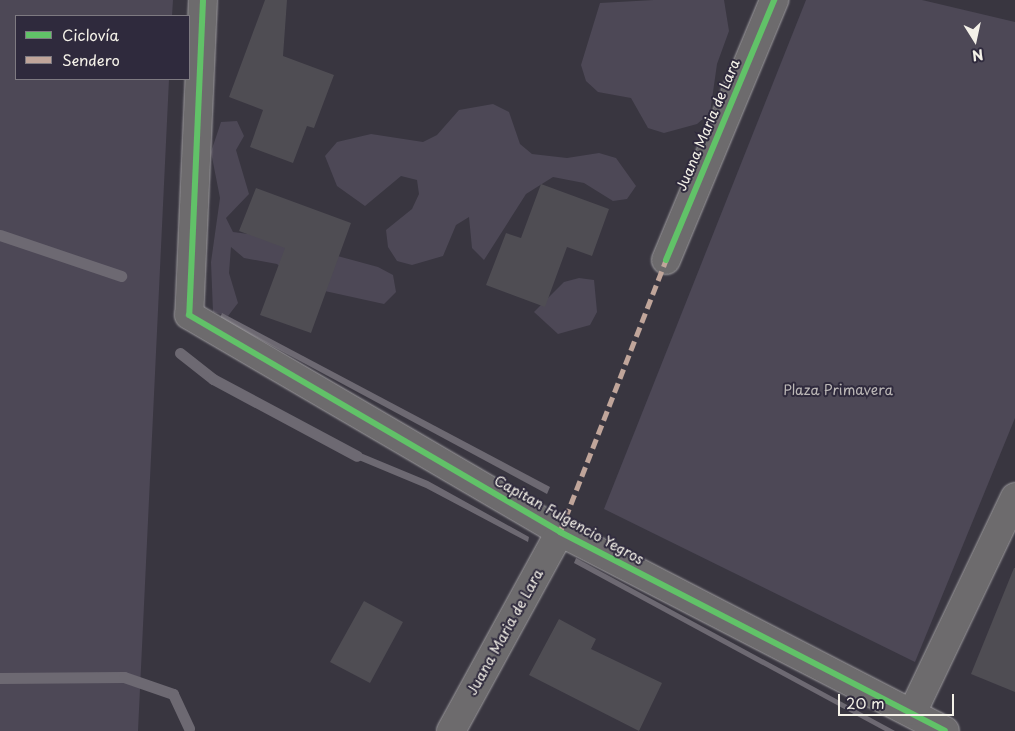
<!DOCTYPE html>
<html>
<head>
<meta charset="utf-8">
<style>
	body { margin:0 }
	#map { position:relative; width:1015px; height:731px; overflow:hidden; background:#393640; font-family:"Playpen Sans",sans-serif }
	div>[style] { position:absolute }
	.green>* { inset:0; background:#4d4856 }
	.water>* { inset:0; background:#6d6972 }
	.stream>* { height:11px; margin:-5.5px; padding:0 5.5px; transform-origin:5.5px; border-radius:5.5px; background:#6d6972 }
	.building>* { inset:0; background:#4f4d53 }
	.roads { filter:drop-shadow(0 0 1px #9e9c9f) drop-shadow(0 0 1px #9e9c9f) }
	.minor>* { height:28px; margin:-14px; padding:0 14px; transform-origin:14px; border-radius:14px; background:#6d6b6d }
	.quiet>* { height:5px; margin-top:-2.5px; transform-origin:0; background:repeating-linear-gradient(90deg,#c0a59a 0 10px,transparent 0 15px) }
	.cycleway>* { height:6px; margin:-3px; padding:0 3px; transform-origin:3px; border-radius:3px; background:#61c268 }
	span { translate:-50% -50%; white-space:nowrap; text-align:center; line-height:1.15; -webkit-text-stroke:4px #2f2a3d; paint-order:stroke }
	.street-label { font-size:14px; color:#f4f1e8 }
	.park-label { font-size:14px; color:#bbb7b6 }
	.legend { position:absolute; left:15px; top:15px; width:175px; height:65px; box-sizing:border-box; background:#2f2a3d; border:1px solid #7e7a81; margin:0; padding:6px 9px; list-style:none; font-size:15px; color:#f4f1e8 }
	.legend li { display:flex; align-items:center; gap:10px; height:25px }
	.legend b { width:25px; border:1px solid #7e7a81 }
	.north { position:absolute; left:950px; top:15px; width:50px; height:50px; -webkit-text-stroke:4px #2f2a3d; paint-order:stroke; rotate:170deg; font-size:14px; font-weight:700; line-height:20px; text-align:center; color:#f4f1e8 }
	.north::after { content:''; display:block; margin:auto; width:18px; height:22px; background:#f4f1e8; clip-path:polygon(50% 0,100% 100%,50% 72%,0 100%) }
	.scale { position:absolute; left:838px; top:694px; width:116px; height:22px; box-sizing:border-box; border:2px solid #f4f1e8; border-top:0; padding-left:6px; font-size:15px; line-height:18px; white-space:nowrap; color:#f4f1e8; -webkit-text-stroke:4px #2f2a3d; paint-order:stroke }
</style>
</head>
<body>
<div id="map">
	<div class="green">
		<div style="clip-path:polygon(0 0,173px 0,172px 16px,16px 16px,16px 79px,169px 79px,138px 731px,0 731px)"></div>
		<div style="clip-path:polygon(654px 0,724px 0,729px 31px,717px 64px,710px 113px,697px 124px,664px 133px,648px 128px,631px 98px,598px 92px,586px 81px,581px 65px,600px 3px)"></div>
		<div style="clip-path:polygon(806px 0,922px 0,1015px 22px,1015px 418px,915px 662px,604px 509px)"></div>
		<div style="clip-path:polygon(493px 104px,509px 112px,520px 144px,532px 154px,567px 158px,599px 153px,616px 158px,636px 186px,627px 199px,613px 201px,584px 183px,553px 177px,526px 194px,484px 260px,472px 248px,469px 217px,456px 225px,443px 256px,412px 265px,397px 261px,388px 247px,386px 230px,412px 209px,419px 194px,417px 180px,401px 176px,365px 206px,337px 186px,325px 156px,337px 142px,371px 134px,423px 142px,437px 135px,459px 110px)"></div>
		<div style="clip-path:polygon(237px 121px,244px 136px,236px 150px,249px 194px,226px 218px,233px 232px,264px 236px,378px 267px,393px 275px,396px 292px,384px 304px,302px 286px,277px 264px,244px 258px,231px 247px,229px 273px,238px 303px,228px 316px,213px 312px,211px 262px,220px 198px,211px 152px,221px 122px)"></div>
		<div style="clip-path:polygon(579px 278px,594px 280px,597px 312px,590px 325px,558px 334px,534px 312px,564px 282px)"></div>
	</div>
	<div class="water">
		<div style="clip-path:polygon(222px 313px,550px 487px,547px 494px,220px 318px)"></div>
		<div style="clip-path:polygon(346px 447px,428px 481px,529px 537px,528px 542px,426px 488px,342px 453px)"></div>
		<div style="clip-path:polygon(576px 558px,895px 731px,885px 731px,574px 563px)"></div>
	</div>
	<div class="stream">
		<div style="left:0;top:235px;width:128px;rotate:18.7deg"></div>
		<div style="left:180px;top:353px;width:42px;rotate:38.2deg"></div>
		<div style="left:213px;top:379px;width:163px;rotate:28.1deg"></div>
		<div style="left:0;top:678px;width:124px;rotate:-0.5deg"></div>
		<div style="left:124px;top:677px;width:52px;rotate:19.1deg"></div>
		<div style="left:173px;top:694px;width:38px;rotate:65deg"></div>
	</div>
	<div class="building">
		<div style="clip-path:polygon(265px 0,287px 0,283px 56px,334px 75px,314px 128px,307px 126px,293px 163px,250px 147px,263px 110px,229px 97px)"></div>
		<div style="clip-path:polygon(541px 184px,609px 209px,592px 256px,567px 247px,545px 307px,486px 285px,506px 233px,521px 238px)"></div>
		<div style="clip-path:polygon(256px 188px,351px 223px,311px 333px,260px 315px,285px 248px,239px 231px)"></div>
		<div style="clip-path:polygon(1014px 568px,1015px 568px,1015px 692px,971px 674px)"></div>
		<div style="clip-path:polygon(364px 601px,403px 622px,370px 683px,330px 662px)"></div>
		<div style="clip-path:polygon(559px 619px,596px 639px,591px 649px,662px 683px,639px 731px,529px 675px)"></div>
	</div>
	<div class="roads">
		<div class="minor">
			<div style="left:203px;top:0;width:315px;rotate:92.5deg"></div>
			<div style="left:189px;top:315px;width:430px;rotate:30.3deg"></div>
			<div style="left:560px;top:532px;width:433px;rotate:27.3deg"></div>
			<div style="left:666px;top:260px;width:282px;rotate:-67.4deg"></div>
			<div style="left:913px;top:711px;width:237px;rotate:-64.5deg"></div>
			<div style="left:451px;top:731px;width:227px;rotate:-61.3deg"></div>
		</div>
	</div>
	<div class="quiet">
		<div style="left:560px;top:532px;width:292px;rotate:-68.7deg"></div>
	</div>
	<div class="cycleway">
		<div style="left:203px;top:0;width:315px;rotate:92.5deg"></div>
		<div style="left:189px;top:315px;width:430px;rotate:30.3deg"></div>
		<div style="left:560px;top:532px;width:433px;rotate:27.3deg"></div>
		<div style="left:666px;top:260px;width:282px;rotate:-67.4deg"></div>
	</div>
	<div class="street-label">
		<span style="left:708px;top:125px;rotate:-67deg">Juana Maria de Lara</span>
		<span style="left:569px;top:520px;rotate:29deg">Capitan Fulgencio Yegros</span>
		<span style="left:505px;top:632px;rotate:-61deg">Juana Maria de Lara</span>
	</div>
	<div class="park-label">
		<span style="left:838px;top:390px">Plaza Primavera</span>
	</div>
	<ul class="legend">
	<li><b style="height:6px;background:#61c268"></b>Ciclovía</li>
	<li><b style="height:6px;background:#c0a59a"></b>Sendero</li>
	</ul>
	<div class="north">N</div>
	<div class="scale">20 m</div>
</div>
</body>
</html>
